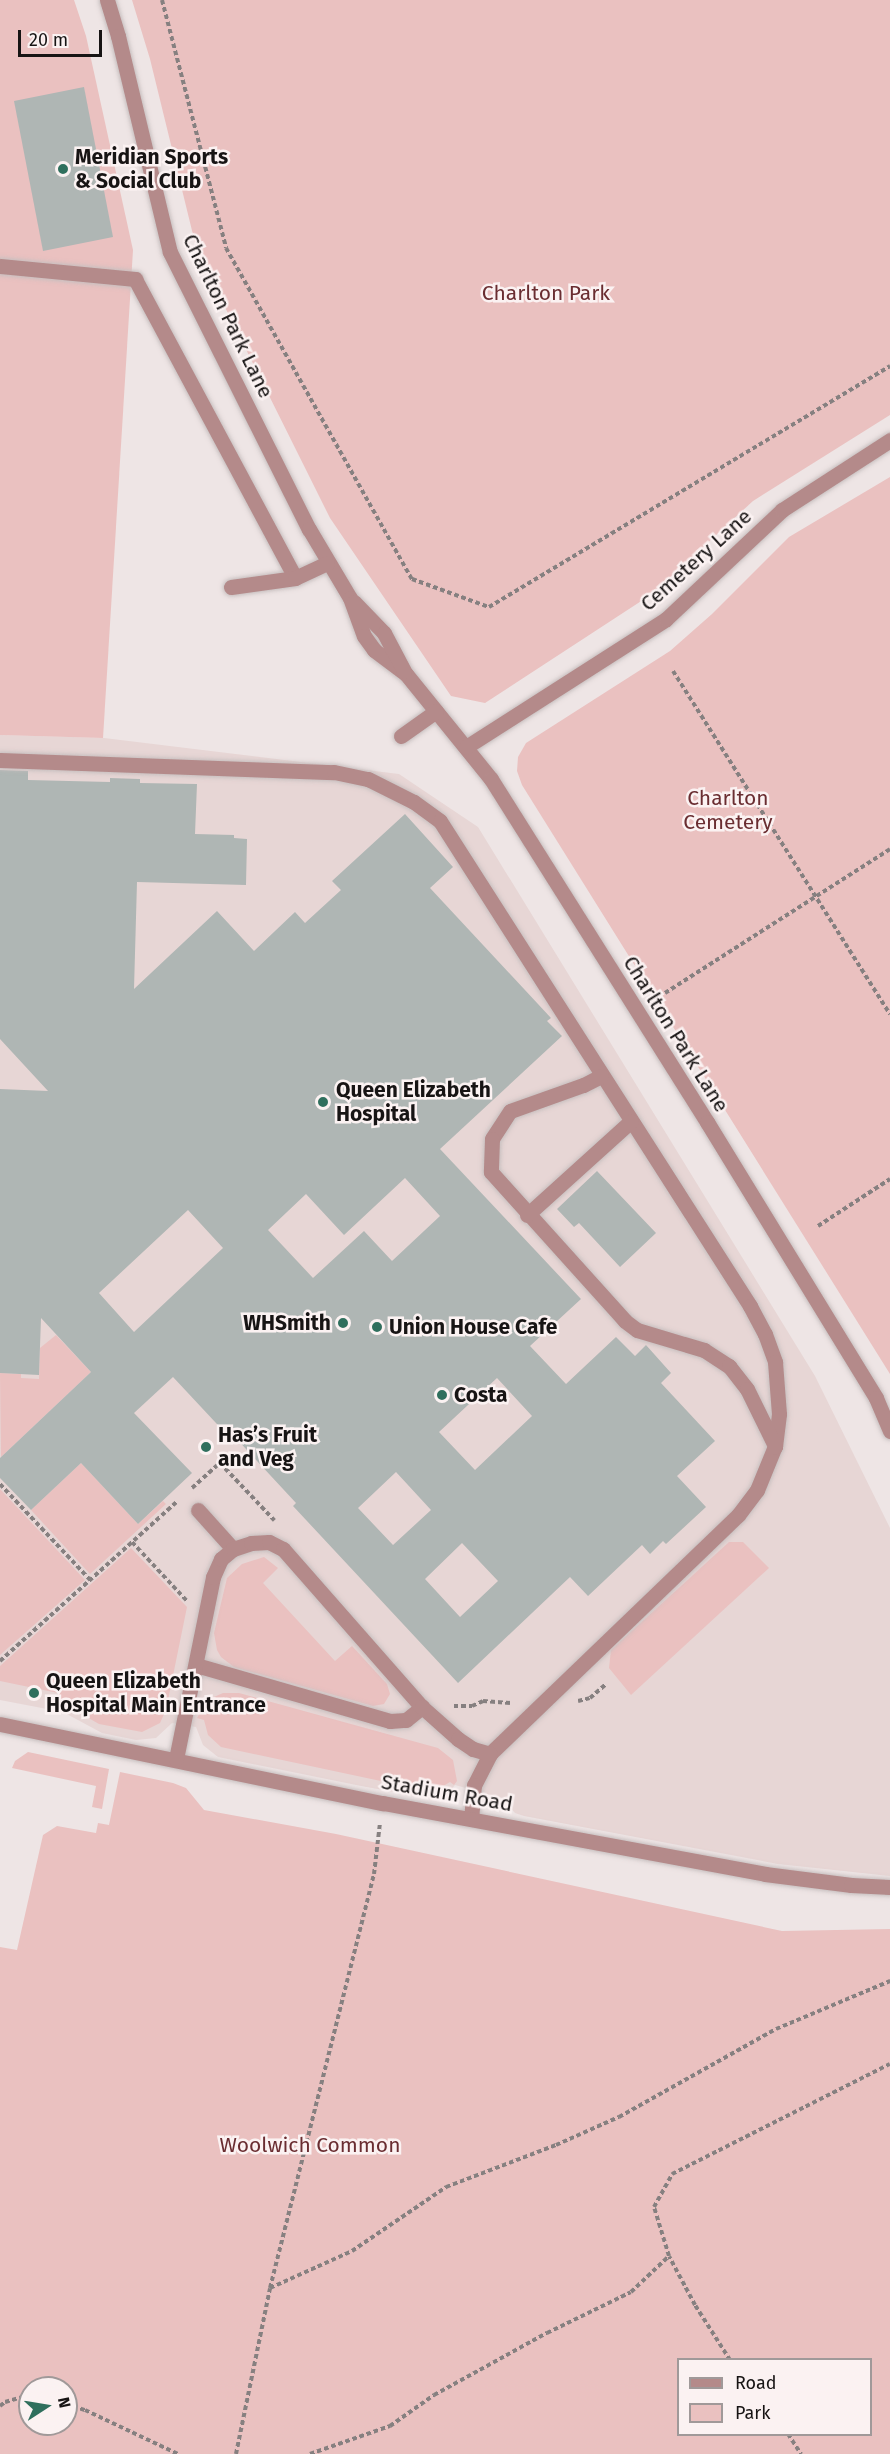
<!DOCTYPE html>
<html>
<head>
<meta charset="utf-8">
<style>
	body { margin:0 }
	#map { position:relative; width:890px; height:2454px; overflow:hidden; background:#eee5e5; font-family:"Fira Sans",sans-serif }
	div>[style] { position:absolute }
	.built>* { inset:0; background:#e7d6d5 }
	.green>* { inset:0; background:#eac1c0 }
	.building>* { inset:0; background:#afb6b4 }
	.path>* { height:4px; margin-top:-2px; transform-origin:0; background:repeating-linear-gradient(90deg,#868080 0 4.5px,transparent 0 7.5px) }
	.roads { filter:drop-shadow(0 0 2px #c7bfbf) drop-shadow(0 0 2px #c7bfbf) }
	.minor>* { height:15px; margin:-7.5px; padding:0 7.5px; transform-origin:7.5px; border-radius:7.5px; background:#b48a8a }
	.dots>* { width:16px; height:16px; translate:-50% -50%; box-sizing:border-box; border:3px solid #fbf2f2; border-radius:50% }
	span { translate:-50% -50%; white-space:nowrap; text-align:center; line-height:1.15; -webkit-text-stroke:5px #fbf2f2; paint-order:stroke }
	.poi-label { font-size:21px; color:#171414; font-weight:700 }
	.left { translate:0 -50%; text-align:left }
	.right { translate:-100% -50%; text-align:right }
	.park-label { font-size:21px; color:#6a2d31 }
	.street-label { font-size:21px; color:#171414 }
	.legend { position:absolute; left:677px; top:2358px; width:195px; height:78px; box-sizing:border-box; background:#fbf2f2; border:2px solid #a09999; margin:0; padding:8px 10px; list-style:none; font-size:18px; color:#171414 }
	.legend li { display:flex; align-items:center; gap:12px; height:30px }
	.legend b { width:30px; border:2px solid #a09999 }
	.north { position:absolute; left:18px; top:2376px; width:60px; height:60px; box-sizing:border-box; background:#fbf2f2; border:2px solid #a09999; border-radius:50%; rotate:78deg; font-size:16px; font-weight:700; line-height:24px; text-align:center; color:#171414 }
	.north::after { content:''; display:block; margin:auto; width:21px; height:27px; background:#2f6f5d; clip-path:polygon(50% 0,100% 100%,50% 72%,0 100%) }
	.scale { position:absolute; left:18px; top:30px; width:84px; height:27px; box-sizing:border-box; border:3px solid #171414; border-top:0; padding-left:8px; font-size:18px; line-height:21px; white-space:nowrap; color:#171414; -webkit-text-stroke:4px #fbf2f2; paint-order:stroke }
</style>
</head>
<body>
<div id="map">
	<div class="built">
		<div style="clip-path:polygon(0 735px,104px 738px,399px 774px,478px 827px,815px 1376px,890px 1528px,890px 1876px,778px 1864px,524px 1816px,515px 1813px,502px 1798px,455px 1785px,446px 1795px,433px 1799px,361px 1786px,218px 1757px,203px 1745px,196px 1727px,172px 1723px,156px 1738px,136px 1740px,102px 1733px,63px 1712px,0 1700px)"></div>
	</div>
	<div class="green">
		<div style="clip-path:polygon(0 0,74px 0,86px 36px,133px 250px,103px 738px,0 735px)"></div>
		<div style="clip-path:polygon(132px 0,890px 0,890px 415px,753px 501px,652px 594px,485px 703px,451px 696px,330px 518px,197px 251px,150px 59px)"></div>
		<div style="clip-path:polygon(890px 477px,890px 1374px,522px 785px,517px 771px,518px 757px,526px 743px,670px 651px,712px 614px,789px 537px)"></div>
		<div style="clip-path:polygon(56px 1335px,91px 1372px,1px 1457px,0 1373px,21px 1374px,21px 1378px,39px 1379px,40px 1348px)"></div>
		<div style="clip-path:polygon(81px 1463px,138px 1524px,163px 1501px,166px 1504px,90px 1574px,31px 1510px)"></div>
		<div style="clip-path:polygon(0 1489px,85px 1580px,0 1655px)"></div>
		<div style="clip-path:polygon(729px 1542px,743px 1542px,769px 1568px,631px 1695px,609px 1668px,611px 1650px)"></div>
		<div style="clip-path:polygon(131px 1548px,187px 1607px,166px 1710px,160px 1723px,142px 1732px,99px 1724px,64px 1704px,58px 1693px,0 1681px,0 1666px)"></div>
		<div style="clip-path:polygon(264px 1557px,278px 1568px,263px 1583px,335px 1661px,352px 1646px,387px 1684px,390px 1694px,384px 1704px,373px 1706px,234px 1667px,221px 1657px,217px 1650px,214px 1633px,227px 1578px,242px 1564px)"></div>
		<div style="clip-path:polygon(223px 1693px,239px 1693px,438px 1748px,453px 1760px,457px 1781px,454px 1785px,450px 1782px,438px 1789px,423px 1790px,221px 1747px,208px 1735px,204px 1720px,197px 1718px,207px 1700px)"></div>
		<div style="clip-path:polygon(28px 1752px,109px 1769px,102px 1809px,92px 1807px,96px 1786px,12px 1768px,15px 1761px)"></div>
		<div style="clip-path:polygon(evenodd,120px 1772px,173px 1783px,186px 1788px,204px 1810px,336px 1834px,782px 1931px,890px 1929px,890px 2454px,0 2454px,0 1947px,17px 1950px,43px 1835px,57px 1826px,96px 1833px,98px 1823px,109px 1825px,120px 1772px,678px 2360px,870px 2360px,870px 2434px,678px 2434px,678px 2360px,120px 1772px,30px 2388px,66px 2388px,66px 2424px,30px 2424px,30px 2388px)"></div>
	</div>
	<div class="building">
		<div style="clip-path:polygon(84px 87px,113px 237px,43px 251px,14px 101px)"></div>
		<div style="clip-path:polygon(evenodd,0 770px,28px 771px,28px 780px,110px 782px,110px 778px,140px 779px,140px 783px,197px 784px,195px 834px,234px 835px,234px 838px,247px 839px,246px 885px,137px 882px,134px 989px,217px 911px,254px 951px,295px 912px,305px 923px,341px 890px,332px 881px,405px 814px,453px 867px,430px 888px,551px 1018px,547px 1021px,562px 1036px,440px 1149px,581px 1299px,530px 1346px,566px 1384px,616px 1337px,635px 1356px,646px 1345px,671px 1373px,661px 1383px,715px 1441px,677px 1476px,706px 1507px,666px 1544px,663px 1541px,650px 1554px,642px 1545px,588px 1596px,570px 1577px,458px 1683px,293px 1506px,296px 1503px,233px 1435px,230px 1438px,173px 1377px,134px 1413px,192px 1473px,138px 1524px,81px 1463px,31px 1510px,0 1478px,0 1458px,91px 1372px,41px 1318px,39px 1375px,0 1373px,0 1089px,48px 1091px,0 1039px,0 770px,405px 1178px,440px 1216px,392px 1261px,364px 1231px,313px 1278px,268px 1230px,306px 1194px,344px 1235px,405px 1178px,0 770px,188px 1210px,223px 1248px,134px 1332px,99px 1293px,188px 1210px,0 770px,497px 1378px,532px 1416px,475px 1470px,439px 1432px,497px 1378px,0 770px,396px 1472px,431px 1510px,393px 1545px,358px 1508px,396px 1472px,0 770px,462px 1543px,498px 1581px,460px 1617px,425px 1579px,462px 1543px)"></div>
		<div style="clip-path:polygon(597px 1171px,656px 1233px,620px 1267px,579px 1223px,574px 1227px,557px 1209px)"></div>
	</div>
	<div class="path">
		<div style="left:162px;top:0;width:256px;rotate:75.5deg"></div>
		<div style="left:226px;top:248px;width:380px;rotate:60.7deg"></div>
		<div style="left:412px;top:579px;width:82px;rotate:20deg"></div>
		<div style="left:489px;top:607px;width:468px;rotate:-31deg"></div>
		<div style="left:673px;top:671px;width:406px;rotate:57.7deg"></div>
		<div style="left:665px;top:993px;width:267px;rotate:-32.6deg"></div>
		<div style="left:818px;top:1226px;width:86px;rotate:-33.1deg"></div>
		<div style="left:0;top:1484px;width:132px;rotate:46.8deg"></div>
		<div style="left:192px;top:1488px;width:38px;rotate:-42deg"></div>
		<div style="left:220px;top:1463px;width:79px;rotate:46.5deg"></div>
		<div style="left:132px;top:1542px;width:81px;rotate:47deg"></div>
		<div style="left:0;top:1661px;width:239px;rotate:-42deg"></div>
		<div style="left:578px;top:1701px;width:12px;rotate:-14deg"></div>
		<div style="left:590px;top:1698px;width:20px;rotate:-41deg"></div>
		<div style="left:454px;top:1706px;width:18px"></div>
		<div style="left:472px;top:1706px;width:12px;rotate:-24deg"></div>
		<div style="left:483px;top:1701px;width:28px;rotate:4deg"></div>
		<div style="left:270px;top:2288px;width:90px;rotate:-24.3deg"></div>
		<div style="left:352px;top:2251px;width:114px;rotate:-34.2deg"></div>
		<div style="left:446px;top:2187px;width:118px;rotate:-20.9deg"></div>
		<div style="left:556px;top:2145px;width:69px;rotate:-24deg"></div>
		<div style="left:619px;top:2117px;width:180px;rotate:-29.3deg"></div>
		<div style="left:776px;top:2029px;width:124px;rotate:-22.8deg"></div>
		<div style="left:730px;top:2360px;width:65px;rotate:-122.5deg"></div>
		<div style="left:695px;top:2305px;width:55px;rotate:-118deg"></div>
		<div style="left:669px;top:2256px;width:51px;rotate:-107deg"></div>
		<div style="left:654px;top:2207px;width:38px;rotate:-61deg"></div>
		<div style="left:672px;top:2174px;width:244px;rotate:-26.8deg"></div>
		<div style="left:66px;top:2404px;width:20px;rotate:18deg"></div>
		<div style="left:85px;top:2410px;width:103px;rotate:25.3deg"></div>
		<div style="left:0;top:2406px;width:6px;rotate:-39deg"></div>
		<div style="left:5px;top:2402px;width:26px;rotate:-16deg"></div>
		<div style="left:788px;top:2434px;width:24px;rotate:57deg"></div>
		<div style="left:236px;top:2454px;width:169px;rotate:-78.4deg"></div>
		<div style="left:270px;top:2288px;width:427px;rotate:-75.9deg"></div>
		<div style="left:374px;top:1874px;width:51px;rotate:-83.3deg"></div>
		<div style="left:310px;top:2454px;width:85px;rotate:-19.3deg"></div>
		<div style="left:390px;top:2426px;width:54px;rotate:-35.2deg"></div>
		<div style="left:434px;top:2395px;width:129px;rotate:-28.8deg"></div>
		<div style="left:547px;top:2333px;width:93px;rotate:-26deg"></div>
		<div style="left:631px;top:2292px;width:52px;rotate:-43.5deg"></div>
	</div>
	<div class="roads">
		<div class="minor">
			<div style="left:107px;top:0;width:38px;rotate:73deg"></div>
			<div style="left:118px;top:36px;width:222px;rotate:76.5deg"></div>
			<div style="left:170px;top:252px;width:310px;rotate:63.4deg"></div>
			<div style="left:309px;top:529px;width:80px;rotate:59.3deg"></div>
			<div style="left:350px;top:598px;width:40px;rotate:69.8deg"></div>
			<div style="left:364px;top:636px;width:17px;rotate:54deg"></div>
			<div style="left:374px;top:650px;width:40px;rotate:37deg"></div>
			<div style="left:406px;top:674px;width:135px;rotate:51deg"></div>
			<div style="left:491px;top:779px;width:405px;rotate:57.8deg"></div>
			<div style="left:707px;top:1122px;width:324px;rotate:58.5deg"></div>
			<div style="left:876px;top:1398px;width:36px;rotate:67deg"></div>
			<div style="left:0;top:266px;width:136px;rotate:5.5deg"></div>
			<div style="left:135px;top:279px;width:339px;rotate:61.8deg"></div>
			<div style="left:231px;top:587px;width:65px;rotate:-8deg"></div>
			<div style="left:295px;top:578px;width:35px;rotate:-25deg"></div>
			<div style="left:354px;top:602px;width:43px;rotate:45.9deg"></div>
			<div style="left:384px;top:633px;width:43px;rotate:62.2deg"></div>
			<div style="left:401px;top:736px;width:43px;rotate:-35.5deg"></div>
			<div style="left:466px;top:747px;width:237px;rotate:-32.6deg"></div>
			<div style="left:666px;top:619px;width:159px;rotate:-43.2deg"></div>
			<div style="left:782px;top:510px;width:129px;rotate:-32.9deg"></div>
			<div style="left:0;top:760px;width:334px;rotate:2.1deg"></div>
			<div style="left:334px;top:772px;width:35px;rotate:12deg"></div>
			<div style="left:368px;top:779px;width:51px;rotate:26.6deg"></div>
			<div style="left:414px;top:802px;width:32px;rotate:36deg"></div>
			<div style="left:440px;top:821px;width:576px;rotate:57.41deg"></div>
			<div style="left:750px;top:1306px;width:32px;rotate:62deg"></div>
			<div style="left:765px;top:1334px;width:30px;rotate:70deg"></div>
			<div style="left:775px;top:1362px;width:52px;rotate:85.6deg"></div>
			<div style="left:779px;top:1414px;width:32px;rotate:97deg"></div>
			<div style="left:775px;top:1446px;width:48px;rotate:112.2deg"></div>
			<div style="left:757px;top:1490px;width:31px;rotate:127deg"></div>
			<div style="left:738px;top:1515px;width:344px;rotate:136.1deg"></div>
			<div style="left:490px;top:1754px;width:35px;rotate:117deg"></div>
			<div style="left:474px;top:1785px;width:33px;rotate:95deg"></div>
			<div style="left:601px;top:1076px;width:20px;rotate:153deg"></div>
			<div style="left:583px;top:1085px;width:77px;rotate:160.4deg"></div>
			<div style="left:510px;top:1111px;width:33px;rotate:123deg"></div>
			<div style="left:492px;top:1139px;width:33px;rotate:92deg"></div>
			<div style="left:491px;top:1172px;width:200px;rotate:48deg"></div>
			<div style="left:625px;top:1321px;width:15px;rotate:37deg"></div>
			<div style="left:637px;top:1330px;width:70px;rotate:16.6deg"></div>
			<div style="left:704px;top:1350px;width:30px;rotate:33deg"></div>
			<div style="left:729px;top:1366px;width:29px;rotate:52deg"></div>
			<div style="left:747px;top:1389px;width:64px;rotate:63.8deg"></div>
			<div style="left:527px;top:1215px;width:140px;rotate:-42.1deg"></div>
			<div style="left:198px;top:1510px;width:52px;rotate:48.1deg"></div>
			<div style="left:196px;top:1665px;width:202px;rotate:16.1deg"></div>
			<div style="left:390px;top:1721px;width:16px;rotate:-4deg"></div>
			<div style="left:406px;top:1720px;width:21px;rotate:-39deg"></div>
			<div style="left:0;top:1724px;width:391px;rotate:11.7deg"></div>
			<div style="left:383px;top:1803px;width:389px;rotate:10.5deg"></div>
			<div style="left:765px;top:1874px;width:87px;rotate:7.3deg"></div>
			<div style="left:851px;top:1885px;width:39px;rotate:3deg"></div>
			<div style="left:176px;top:1759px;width:186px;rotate:-78.5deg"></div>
			<div style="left:213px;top:1577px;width:20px;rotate:-66deg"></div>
			<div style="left:221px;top:1559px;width:16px;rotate:-40deg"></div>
			<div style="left:233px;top:1549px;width:19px;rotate:-18deg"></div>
			<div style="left:251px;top:1543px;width:18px;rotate:-3deg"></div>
			<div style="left:269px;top:1542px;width:16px;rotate:27deg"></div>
			<div style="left:283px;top:1549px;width:210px;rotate:48.7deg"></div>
			<div style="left:422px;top:1707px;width:48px;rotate:41.6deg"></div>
			<div style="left:458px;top:1739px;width:18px;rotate:34deg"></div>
			<div style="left:473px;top:1749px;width:18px;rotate:16deg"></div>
		</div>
	</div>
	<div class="dots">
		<div style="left:63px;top:169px;background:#2f6f5d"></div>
		<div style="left:323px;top:1102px;background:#2f6f5d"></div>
		<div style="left:343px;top:1323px;background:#2f6f5d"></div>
		<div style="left:377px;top:1327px;background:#2f6f5d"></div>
		<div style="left:442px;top:1395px;background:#2f6f5d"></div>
		<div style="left:206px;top:1447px;background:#2f6f5d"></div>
		<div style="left:34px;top:1693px;background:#2f6f5d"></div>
	</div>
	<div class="poi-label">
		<span class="left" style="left:75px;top:169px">Meridian Sports<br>&amp; Social Club</span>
		<span class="left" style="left:336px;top:1102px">Queen Elizabeth<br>Hospital</span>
		<span class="right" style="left:331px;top:1323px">WHSmith</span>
		<span class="left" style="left:389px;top:1327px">Union House Cafe</span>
		<span class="left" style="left:454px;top:1395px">Costa</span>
		<span class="left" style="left:218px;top:1447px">Has’s Fruit<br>and Veg</span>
		<span class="left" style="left:46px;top:1693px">Queen Elizabeth<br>Hospital Main Entrance</span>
	</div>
	<div class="park-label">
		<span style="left:546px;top:293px">Charlton Park</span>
		<span style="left:728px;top:810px">Charlton<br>Cemetery</span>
		<span style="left:310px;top:2145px">Woolwich Common</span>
	</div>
	<div class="street-label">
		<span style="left:228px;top:316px;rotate:64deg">Charlton Park Lane</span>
		<span style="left:696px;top:560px;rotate:-42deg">Cemetery Lane</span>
		<span style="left:676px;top:1034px;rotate:58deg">Charlton Park Lane</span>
		<span style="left:447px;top:1793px;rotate:10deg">Stadium Road</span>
	</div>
	<ul class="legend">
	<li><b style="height:8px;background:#b48a8a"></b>Road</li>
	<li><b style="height:16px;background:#eac1c0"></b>Park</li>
	</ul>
	<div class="north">N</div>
	<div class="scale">20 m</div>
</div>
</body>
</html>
